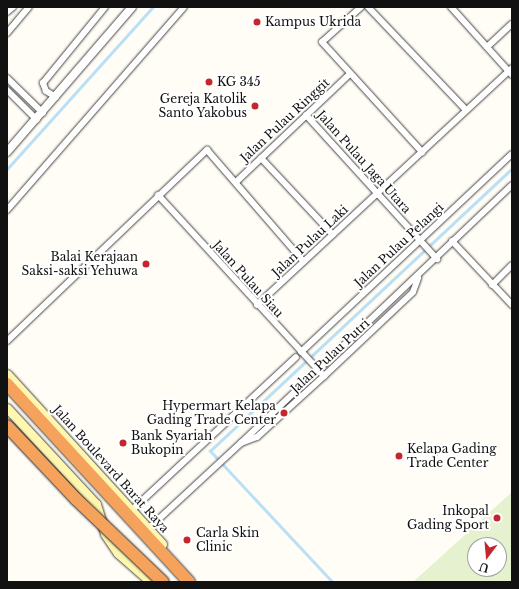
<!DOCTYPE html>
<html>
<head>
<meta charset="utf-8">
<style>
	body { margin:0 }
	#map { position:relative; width:519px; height:589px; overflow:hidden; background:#fffdf5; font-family:"Libre Baskerville",serif }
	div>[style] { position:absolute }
	.pitch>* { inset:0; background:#e6f2cf }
	.stream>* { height:2.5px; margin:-1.25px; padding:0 1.25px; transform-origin:1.25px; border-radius:1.25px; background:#b9e0f7 }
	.roads { filter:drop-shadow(0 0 1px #444) drop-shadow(0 0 1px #444) }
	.minor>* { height:6px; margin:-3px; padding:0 3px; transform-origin:3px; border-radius:3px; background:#fff }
	.tertiary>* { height:8px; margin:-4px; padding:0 4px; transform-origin:4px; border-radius:4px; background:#fff }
	.secondary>* { height:9px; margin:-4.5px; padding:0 4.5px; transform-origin:4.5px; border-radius:4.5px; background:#fff6b0 }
	.motorway>* { height:12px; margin:-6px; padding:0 6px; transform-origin:6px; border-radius:6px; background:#f5a25d }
	.bridges { filter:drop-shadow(0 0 1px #222) drop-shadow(0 0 1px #222) }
	.motorway-bridge>* { height:12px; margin:-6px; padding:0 6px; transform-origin:6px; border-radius:6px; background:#f5a25d }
	.dots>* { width:11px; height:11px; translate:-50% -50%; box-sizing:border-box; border:2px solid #fff; border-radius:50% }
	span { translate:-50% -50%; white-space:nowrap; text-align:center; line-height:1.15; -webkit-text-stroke:4px #fff; paint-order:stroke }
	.poi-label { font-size:12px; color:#111 }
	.left { translate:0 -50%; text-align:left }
	.right { translate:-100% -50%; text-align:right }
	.street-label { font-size:12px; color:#111 }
	.frame { position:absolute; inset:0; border:8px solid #111; pointer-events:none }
	.north { position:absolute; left:467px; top:537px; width:40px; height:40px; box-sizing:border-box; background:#fff; border:1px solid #a0a0a0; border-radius:50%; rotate:196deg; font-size:11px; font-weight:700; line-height:16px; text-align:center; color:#111 }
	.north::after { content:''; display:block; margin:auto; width:14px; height:18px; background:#c4262e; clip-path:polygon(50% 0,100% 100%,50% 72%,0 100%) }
</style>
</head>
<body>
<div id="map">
	<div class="pitch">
		<div style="clip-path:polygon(evenodd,512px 492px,512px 582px,413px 582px,512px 492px,475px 545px,499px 545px,499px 569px,475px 569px,475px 545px)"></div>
	</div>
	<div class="stream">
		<div style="left:7px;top:169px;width:218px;rotate:-48deg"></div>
		<div style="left:332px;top:582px;width:179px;rotate:-133deg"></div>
		<div style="left:210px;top:451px;width:414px;rotate:-43.1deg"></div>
	</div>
	<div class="roads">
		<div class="minor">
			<div style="left:361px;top:7px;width:52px;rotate:138.1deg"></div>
			<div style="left:322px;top:42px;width:149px;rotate:47.7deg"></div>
			<div style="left:368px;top:7px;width:142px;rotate:46.4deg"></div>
			<div style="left:451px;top:7px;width:91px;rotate:48.1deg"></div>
			<div style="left:7px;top:12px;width:8px;rotate:-40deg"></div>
			<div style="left:7px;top:33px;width:34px;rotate:-50deg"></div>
			<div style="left:487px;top:47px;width:34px;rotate:-43deg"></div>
			<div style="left:7px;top:78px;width:50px;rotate:44.2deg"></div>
			<div style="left:7px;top:90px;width:42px;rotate:45deg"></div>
			<div style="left:56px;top:97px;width:12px;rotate:-149deg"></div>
			<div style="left:46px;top:91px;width:9px;rotate:-111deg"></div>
			<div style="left:43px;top:83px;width:98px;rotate:-50.8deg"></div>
			<div style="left:306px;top:115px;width:195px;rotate:47.7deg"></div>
			<div style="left:261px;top:158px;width:105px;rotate:46.9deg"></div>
			<div style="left:236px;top:182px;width:157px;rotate:-43.5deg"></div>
			<div style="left:158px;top:195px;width:246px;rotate:47.5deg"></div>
			<div style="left:7px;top:210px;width:269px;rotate:-48.9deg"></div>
			<div style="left:452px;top:241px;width:88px;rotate:46.8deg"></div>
			<div style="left:492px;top:285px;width:28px;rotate:-45deg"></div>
			<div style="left:257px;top:305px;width:348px;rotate:-42.9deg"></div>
			<div style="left:7px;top:341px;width:277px;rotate:-43.7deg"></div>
			<div style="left:207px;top:150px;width:147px;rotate:49.1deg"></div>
			<div style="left:301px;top:352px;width:289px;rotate:-43.2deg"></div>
			<div style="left:241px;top:443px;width:374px;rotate:-43.6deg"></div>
			<div style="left:132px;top:510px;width:224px;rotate:-43deg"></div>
			<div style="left:148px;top:529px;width:127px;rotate:-42.8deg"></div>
			<div style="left:241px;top:443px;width:17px;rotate:-21deg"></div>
			<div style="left:257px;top:437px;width:91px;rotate:-42.3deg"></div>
			<div style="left:324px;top:376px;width:122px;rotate:-43.3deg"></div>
			<div style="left:413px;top:292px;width:15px;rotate:-70deg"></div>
		</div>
		<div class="tertiary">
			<div style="left:7px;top:152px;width:191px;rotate:-49.2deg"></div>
		</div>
		<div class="secondary">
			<div style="left:7px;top:374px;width:230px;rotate:47.6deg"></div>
			<div style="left:7px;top:408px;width:131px;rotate:47.2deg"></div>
			<div style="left:96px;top:504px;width:31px;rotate:73deg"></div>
			<div style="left:105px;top:534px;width:23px;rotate:56deg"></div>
			<div style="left:118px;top:553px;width:44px;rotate:41.3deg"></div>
		</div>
		<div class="motorway">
			<div style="left:7px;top:384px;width:269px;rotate:47.4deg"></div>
		</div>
	</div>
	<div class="bridges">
		<div class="motorway-bridge">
			<div style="left:7px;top:426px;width:100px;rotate:46.6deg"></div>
			<div style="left:76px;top:499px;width:120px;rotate:43.7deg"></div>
		</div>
	</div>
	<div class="dots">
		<div style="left:257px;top:22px;background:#c4262e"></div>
		<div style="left:209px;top:82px;background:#c4262e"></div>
		<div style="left:255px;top:106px;background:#c4262e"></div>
		<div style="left:146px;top:264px;background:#c4262e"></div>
		<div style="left:284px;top:413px;background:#c4262e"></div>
		<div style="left:123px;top:443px;background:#c4262e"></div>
		<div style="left:399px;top:456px;background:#c4262e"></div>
		<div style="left:497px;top:518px;background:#c4262e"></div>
		<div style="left:187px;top:540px;background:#c4262e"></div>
	</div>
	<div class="poi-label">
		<span class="left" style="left:265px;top:22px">Kampus Ukrida</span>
		<span class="left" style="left:217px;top:82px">KG 345</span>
		<span class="right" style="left:247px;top:106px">Gereja Katolik<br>Santo Yakobus</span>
		<span class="right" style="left:138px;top:264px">Balai Kerajaan<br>Saksi-saksi Yehuwa</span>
		<span class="right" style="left:276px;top:413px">Hypermart Kelapa<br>Gading Trade Center</span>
		<span class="left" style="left:131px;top:443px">Bank Syariah<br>Bukopin</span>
		<span class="left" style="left:407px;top:456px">Kelapa Gading<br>Trade Center</span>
		<span class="right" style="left:489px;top:518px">Inkopal<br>Gading Sport</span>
		<span class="left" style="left:196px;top:540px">Carla Skin<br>Clinic</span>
	</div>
	<div class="street-label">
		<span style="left:285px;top:120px;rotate:-43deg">Jalan Pulau Ringgit</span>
		<span style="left:364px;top:162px;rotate:48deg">Jalan Pulau Jaga Utara</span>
		<span style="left:310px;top:241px;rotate:-43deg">Jalan Pulau Laki</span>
		<span style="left:399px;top:245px;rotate:-43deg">Jalan Pulau Pelangi</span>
		<span style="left:248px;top:279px;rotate:48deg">Jalan Pulau Siau</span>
		<span style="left:330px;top:356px;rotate:-43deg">Jalan Pulau Putri</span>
		<span style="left:111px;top:469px;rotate:48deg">Jalan Boulevard Barat Raya</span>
	</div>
	<div class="frame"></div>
	<div class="north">U</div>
</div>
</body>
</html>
